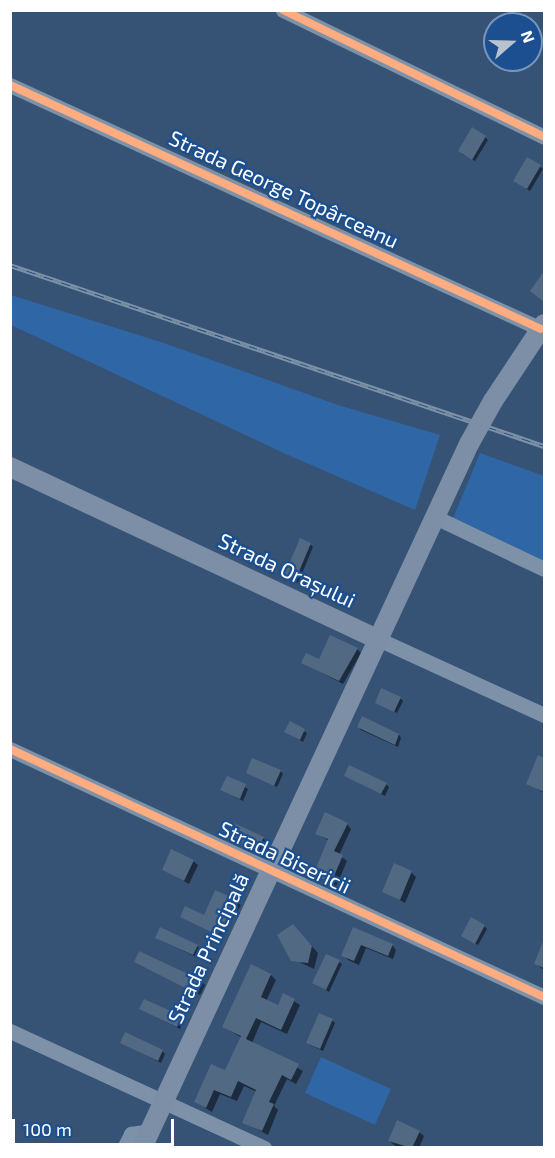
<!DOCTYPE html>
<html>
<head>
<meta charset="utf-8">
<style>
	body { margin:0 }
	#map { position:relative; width:555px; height:1158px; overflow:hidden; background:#365274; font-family:"Exo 2",sans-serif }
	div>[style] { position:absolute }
	.green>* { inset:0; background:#2f66a5 }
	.shadow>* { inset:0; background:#0007 }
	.building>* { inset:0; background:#526984 }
	.minor>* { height:15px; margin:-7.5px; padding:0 7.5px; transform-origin:7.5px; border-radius:7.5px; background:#7d92a8 }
	.major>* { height:20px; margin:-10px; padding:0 10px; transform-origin:10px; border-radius:10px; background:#7d8ea7 }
	.rail>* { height:5px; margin-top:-2.5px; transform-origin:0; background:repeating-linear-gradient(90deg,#1b4f8f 0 9px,#7e92a7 0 18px); box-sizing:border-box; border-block:2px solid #7e92a7 }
	.major-bridge>* { height:20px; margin:-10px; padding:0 10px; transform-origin:10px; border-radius:10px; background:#7d8ea7 }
	.cycleway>* { height:8px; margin:-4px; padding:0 4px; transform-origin:4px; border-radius:4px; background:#ffac80 }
	span { translate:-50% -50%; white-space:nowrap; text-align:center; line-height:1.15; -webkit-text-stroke:4.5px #1b4f8f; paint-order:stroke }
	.street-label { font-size:21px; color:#fff }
	.frame { position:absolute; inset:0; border:12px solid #fff; pointer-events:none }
	.north { position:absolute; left:483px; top:12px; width:60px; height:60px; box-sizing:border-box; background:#1b4f8f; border:2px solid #7695bc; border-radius:50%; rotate:70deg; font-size:16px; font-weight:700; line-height:24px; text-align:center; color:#fff }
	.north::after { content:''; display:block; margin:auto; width:21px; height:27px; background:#b9c2ce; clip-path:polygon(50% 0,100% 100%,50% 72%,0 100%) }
	.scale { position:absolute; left:12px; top:1119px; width:162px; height:27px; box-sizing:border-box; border:3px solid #fff; border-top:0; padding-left:8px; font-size:18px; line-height:21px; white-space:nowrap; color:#fff; -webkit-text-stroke:4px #1b4f8f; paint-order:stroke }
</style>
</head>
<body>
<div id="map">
	<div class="green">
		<div style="clip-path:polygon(11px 295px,164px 343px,338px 405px,440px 435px,415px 510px,288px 455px,11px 325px)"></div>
		<div style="clip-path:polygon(480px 453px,544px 476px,544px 562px,453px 518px)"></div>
		<div style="clip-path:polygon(321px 1057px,391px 1089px,375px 1125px,305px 1093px)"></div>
	</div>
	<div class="shadow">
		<div style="clip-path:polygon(485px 137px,488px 140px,475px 161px,462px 154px)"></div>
		<div style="clip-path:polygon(528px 159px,543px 169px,530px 191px,518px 183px)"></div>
		<div style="clip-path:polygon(310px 544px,313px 547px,298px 583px,288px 579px,285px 576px)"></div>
		<div style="clip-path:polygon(357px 649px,361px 653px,343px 684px,303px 663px)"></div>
		<div style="clip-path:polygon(400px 698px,403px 701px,397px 713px,377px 702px)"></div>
		<div style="clip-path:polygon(362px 718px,399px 735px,401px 738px,398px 747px,361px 730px,359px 727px)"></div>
		<div style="clip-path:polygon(290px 723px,307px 733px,303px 742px,286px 732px)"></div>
		<div style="clip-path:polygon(538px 757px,544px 760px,544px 793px,527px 783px)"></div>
		<div style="clip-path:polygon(280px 771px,283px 774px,277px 787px,248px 773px)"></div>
		<div style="clip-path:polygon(346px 776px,386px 784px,389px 787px,385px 796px)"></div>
		<div style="clip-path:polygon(228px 778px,248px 789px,243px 801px,222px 790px)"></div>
		<div style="clip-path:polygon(347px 824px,351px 829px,339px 855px,347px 861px,336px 887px,314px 875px,329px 841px,317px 833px)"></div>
		<div style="clip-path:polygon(229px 837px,263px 838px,268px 843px,262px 855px)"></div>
		<div style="clip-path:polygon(193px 861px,198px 865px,189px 884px,163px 870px)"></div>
		<div style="clip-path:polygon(411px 872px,416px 877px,405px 903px,384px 891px)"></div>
		<div style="clip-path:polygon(216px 892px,241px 905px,221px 937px,181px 917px,205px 917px)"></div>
		<div style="clip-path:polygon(484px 926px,487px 929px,478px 945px,463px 936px)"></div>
		<div style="clip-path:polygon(354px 929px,392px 945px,396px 950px,393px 959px,366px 948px,359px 965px,348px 960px,343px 956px)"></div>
		<div style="clip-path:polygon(299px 932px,318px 953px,314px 969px,289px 957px)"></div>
		<div style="clip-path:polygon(160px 940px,197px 946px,200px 949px,196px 957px)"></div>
		<div style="clip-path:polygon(544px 943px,544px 970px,536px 964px)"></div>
		<div style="clip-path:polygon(135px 962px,202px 982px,205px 985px,200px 995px)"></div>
		<div style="clip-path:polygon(339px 962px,342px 964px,329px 992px,314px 983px)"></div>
		<div style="clip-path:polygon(271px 975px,276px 980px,266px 1001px,278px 1007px,284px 995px,300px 1005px,287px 1034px,261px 1022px,252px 1043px,303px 1071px,296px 1084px,287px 1079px,274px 1106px,278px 1110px,268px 1135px,244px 1122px,257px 1092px,244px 1086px,237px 1101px,220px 1094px,212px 1112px,195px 1102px,225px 1072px,242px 1038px,224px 1027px)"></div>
		<div style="clip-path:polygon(141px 1009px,181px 1018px,184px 1021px,180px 1029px)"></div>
		<div style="clip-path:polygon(332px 1020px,335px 1023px,323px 1051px,310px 1045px,307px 1042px)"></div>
		<div style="clip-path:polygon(122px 1043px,162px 1051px,165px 1054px,161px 1063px)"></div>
		<div style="clip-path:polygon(419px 1132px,424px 1136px,419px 1148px,398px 1148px,389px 1141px)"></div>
	</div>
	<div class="building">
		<div style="clip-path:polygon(472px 127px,486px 136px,472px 160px,458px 151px)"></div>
		<div style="clip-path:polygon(527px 157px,541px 165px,527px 189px,513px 181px)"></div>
		<div style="clip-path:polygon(544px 271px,544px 302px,530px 291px)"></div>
		<div style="clip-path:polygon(300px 538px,311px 543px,295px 581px,284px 576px)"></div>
		<div style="clip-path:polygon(330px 635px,358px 648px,339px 681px,301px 663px,306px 653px,319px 659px)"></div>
		<div style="clip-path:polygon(381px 688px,401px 697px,394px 712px,375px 703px)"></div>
		<div style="clip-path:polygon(362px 716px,399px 734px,395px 745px,357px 727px)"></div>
		<div style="clip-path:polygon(290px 721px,305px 729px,300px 740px,284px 732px)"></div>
		<div style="clip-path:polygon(538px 755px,544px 758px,544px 792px,526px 784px)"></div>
		<div style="clip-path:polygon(252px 758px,281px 770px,274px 786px,246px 773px)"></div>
		<div style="clip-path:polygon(349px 765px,387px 783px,381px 794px,344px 776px)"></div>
		<div style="clip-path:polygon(227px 776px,246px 784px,240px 799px,220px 790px)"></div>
		<div style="clip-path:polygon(325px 812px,348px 823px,334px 851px,343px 855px,331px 883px,313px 875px,328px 839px,315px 834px)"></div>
		<div style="clip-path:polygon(234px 823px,264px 837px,257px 852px,227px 837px)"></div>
		<div style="clip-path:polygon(171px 849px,194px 860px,184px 881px,162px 870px)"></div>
		<div style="clip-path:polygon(394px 863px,412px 871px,400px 900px,382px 892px)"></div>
		<div style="clip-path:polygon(215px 890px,238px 900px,217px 935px,180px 917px,185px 906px,204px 915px)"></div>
		<div style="clip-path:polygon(471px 917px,485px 925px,475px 944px,461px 936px)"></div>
		<div style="clip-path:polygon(293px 924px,312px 946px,308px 963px,291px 961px,277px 935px)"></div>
		<div style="clip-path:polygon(160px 927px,198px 945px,193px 955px,155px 938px)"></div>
		<div style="clip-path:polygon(353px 927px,393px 944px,388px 956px,361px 945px,354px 961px,341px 956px)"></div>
		<div style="clip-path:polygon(544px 939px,544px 968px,534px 964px)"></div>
		<div style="clip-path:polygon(139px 951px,203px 981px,197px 994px,134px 962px)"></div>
		<div style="clip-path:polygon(326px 954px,340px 960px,326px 990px,312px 983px)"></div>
		<div style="clip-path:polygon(251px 964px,271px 974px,261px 997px,278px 1005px,283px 993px,295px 999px,281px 1030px,256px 1018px,246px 1039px,299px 1064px,291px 1080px,282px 1075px,269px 1102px,274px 1104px,262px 1131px,242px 1123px,256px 1090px,238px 1081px,231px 1097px,214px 1090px,206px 1108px,194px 1102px,211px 1064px,225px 1070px,241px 1036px,222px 1027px)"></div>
		<div style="clip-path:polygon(144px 999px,182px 1016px,177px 1027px,139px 1009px)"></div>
		<div style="clip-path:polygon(319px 1013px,333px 1019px,320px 1049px,306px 1043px)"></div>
		<div style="clip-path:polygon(125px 1032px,163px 1050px,158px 1061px,120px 1043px)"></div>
		<div style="clip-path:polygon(397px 1120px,420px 1131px,412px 1148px,388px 1141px)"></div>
	</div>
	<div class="minor">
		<div style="left:283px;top:10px;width:290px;rotate:25.9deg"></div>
		<div style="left:10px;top:85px;width:584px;rotate:24.68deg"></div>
		<div style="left:435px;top:517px;width:121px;rotate:25.5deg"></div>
		<div style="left:378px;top:639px;width:183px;rotate:24.6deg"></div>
		<div style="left:10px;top:749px;width:589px;rotate:24.91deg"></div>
		<div style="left:10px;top:1031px;width:280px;rotate:24.7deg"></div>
		<div style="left:124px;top:1148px;width:16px;rotate:-63deg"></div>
		<div style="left:131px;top:1134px;width:18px;rotate:-9deg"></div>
	</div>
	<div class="major">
		<div style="left:493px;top:401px;width:92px;rotate:-56.5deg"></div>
		<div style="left:10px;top:467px;width:406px;rotate:25.1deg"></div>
		<div style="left:142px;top:1148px;width:776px;rotate:-65.09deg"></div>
	</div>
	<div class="rail">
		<div style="left:10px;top:265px;width:564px;rotate:18.72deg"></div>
	</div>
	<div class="major-bridge">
		<div style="left:469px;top:444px;width:49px;rotate:-60.8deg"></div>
	</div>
	<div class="cycleway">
		<div style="left:283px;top:10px;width:290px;rotate:25.9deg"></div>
		<div style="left:10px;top:85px;width:584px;rotate:24.68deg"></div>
		<div style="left:10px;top:749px;width:589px;rotate:24.91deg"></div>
	</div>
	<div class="street-label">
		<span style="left:284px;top:189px;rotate:25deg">Strada George Topârceanu</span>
		<span style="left:287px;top:570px;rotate:25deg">Strada Orașului</span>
		<span style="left:285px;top:857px;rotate:25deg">Strada Bisericii</span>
		<span style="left:208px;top:948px;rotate:-65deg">Strada Principală</span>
	</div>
	<div class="frame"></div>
	<div class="north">N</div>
	<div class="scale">100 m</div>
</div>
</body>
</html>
